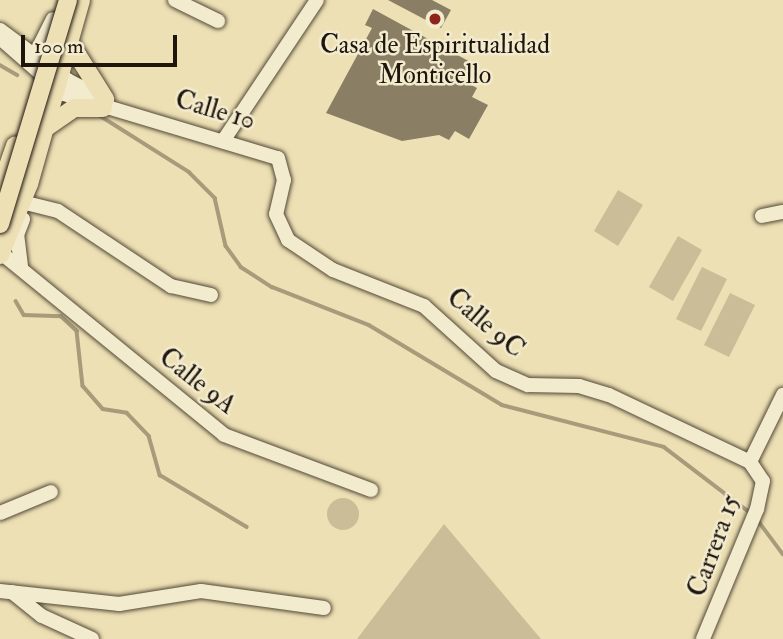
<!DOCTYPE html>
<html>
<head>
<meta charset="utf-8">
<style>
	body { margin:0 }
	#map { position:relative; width:783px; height:639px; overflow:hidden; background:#ede0b4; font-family:"IM FELL Double Pica",serif }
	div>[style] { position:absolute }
	.green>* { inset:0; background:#cabd98 }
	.round { border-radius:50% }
	.stream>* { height:3.5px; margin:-1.75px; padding:0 1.75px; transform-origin:1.75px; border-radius:1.75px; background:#a79b7b }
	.building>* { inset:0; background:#8a7f64 }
	.roads { filter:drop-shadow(0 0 2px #524837) drop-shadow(0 0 2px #524837) }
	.minor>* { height:14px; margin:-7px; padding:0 7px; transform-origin:7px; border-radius:7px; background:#f3ebce }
	.major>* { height:18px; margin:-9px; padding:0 9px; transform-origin:9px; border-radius:9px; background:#ede0b4 }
	.bridges { filter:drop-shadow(0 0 2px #1e150d) drop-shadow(0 0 2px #1e150d) }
	.major-bridge>* { height:18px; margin:-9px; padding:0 9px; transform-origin:9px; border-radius:9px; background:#ede0b4 }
	.dots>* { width:19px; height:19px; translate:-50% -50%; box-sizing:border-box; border:4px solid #f3ebce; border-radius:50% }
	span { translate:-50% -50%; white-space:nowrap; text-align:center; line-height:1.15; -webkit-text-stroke:5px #f3ebce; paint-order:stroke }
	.poi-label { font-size:26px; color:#1e150d }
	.street-label { font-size:26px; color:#1e150d }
	.scale { position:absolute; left:21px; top:35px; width:156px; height:32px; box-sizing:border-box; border:4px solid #1e150d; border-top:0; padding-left:9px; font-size:21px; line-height:24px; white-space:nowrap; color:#1e150d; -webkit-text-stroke:5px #f3ebce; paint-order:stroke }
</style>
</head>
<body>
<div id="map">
	<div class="green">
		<div style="clip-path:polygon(618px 190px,643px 205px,618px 246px,594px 231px)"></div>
		<div style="clip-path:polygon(678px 236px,702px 250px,673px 301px,649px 287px)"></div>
		<div style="clip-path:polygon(702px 267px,727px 279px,701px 331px,676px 319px)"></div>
		<div style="clip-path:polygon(730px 293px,755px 305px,729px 357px,704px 345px)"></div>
		<div class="round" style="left:327px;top:498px;width:32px;height:32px"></div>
		<div style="clip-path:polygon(444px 524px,541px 639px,357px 639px)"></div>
	</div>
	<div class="stream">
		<div style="left:0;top:65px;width:20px;rotate:30deg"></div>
		<div style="left:99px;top:115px;width:107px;rotate:32.3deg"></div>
		<div style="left:189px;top:172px;width:37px;rotate:45deg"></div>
		<div style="left:215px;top:198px;width:49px;rotate:77.1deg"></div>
		<div style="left:226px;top:246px;width:26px;rotate:54deg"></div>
		<div style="left:241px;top:267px;width:37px;rotate:33deg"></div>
		<div style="left:272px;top:287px;width:104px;rotate:21.4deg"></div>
		<div style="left:369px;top:325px;width:155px;rotate:31deg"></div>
		<div style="left:502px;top:405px;width:167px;rotate:14.5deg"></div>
		<div style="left:664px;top:447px;width:111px;rotate:37.3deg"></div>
		<div style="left:16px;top:301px;width:16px;rotate:60deg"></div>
		<div style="left:24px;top:315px;width:37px;rotate:2deg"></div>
		<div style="left:61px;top:316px;width:22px;rotate:43deg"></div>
		<div style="left:77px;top:331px;width:55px;rotate:83.8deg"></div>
		<div style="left:83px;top:386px;width:30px;rotate:49deg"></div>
		<div style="left:103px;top:409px;width:24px;rotate:9deg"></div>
		<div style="left:127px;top:413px;width:32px;rotate:46deg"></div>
		<div style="left:149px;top:436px;width:41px;rotate:74.2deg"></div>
		<div style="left:160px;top:475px;width:101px;rotate:30.9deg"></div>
		<div style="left:757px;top:519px;width:44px;rotate:53.4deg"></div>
	</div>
	<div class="building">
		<div style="clip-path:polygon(388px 0,432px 0,451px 10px,441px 28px)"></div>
		<div style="clip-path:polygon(373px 9px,474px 64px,466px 82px,477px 88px,472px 97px,488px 105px,469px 139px,455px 131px,449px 140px,439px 135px,402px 141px,326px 113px,372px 28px,365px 25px)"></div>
	</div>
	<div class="roads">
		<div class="minor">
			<div style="left:175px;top:0;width:48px;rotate:26deg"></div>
			<div style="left:0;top:30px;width:86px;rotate:36.5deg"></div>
			<div style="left:69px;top:81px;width:42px;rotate:26.6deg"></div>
			<div style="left:0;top:38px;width:85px;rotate:41.2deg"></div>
			<div style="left:64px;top:94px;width:223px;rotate:16.7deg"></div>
			<div style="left:278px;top:158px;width:23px;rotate:75deg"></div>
			<div style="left:284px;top:180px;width:35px;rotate:103deg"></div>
			<div style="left:276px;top:214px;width:29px;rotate:65deg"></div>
			<div style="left:288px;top:240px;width:54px;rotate:33.7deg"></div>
			<div style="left:333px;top:270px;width:98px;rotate:21.6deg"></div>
			<div style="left:424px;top:306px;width:97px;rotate:42.1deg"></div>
			<div style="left:496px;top:371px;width:35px;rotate:24deg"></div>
			<div style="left:528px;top:385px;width:51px;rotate:1.1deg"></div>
			<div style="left:579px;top:386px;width:31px;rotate:17deg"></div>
			<div style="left:609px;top:395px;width:156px;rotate:25.4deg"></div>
			<div style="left:750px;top:462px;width:23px;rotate:56deg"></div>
			<div style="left:763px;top:481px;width:29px;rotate:102deg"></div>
			<div style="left:757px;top:509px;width:141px;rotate:112.6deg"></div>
			<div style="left:35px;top:55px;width:40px;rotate:-63.4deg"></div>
			<div style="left:223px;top:141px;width:169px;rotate:-56.3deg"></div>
			<div style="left:14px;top:200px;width:45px;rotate:14deg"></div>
			<div style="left:58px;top:211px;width:136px;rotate:33.6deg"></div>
			<div style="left:171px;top:286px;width:41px;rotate:12.7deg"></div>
			<div style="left:762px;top:216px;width:21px;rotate:-11deg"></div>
			<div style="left:0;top:252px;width:289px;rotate:39.2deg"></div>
			<div style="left:224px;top:435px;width:157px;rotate:20.5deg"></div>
			<div style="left:21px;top:266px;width:31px;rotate:-97deg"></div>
			<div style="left:17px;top:235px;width:17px;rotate:-69deg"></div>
			<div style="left:750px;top:462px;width:75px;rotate:-63.8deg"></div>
			<div style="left:0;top:513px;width:55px;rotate:-22.4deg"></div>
			<div style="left:0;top:591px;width:120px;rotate:6.2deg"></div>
			<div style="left:119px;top:604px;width:83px;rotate:-9deg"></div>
			<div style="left:201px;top:591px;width:124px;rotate:7.9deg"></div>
			<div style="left:12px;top:592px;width:38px;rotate:39deg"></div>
			<div style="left:42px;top:616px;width:55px;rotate:24.7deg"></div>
		</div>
		<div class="major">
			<div style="left:68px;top:40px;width:70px;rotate:57.9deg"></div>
			<div style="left:44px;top:129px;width:37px;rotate:-35deg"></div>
			<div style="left:74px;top:108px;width:29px"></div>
			<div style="left:0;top:189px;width:46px;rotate:-70.8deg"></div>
			<div style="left:0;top:255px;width:77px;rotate:-67.8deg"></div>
			<div style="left:29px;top:184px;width:191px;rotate:-74.2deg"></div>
		</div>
	</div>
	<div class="bridges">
		<div class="major-bridge">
			<div style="left:0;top:224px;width:234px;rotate:-73.1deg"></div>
		</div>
	</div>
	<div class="dots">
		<div style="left:435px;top:19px;background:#8f2418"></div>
	</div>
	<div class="poi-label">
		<span style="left:435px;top:61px">Casa de Espiritualidad<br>Monticello</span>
	</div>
	<div class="street-label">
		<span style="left:215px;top:111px;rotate:16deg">Calle 10</span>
		<span style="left:485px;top:324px;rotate:40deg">Calle 9C</span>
		<span style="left:197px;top:382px;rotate:38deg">Calle 9A</span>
		<span style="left:715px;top:546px;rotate:-70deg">Carrera 15</span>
	</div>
	<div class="scale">100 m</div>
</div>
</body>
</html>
